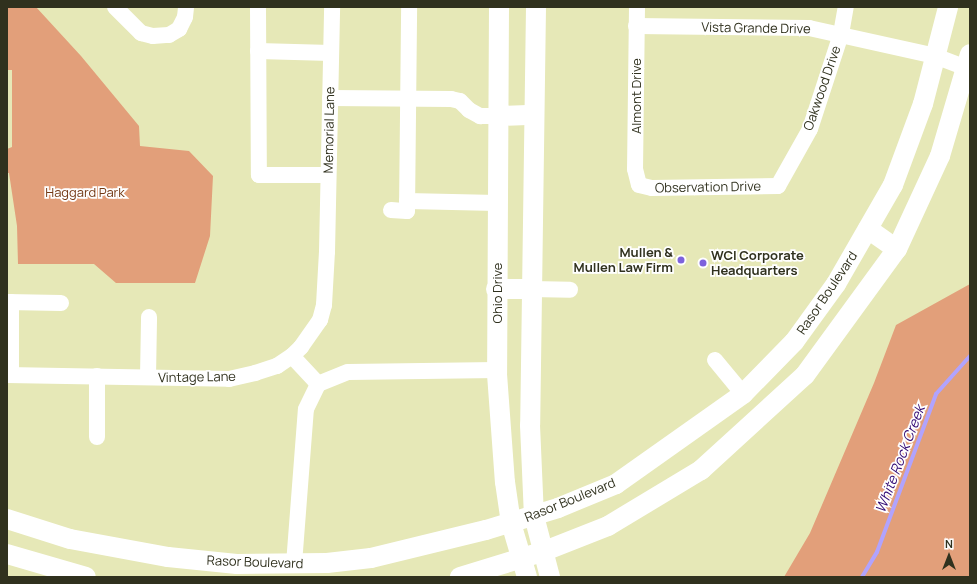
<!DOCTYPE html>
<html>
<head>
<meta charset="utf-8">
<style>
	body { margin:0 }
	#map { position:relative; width:977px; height:584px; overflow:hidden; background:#e6e8b7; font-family:Manrope,sans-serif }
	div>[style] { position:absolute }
	.green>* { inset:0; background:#e29f7a }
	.stream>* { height:4px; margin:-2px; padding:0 2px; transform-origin:2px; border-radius:2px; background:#b1a3fd }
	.minor>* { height:16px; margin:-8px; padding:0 8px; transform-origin:8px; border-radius:8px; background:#fff }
	.major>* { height:20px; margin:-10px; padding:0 10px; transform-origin:10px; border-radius:10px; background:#fff }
	.dots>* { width:11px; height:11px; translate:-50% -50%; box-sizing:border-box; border:2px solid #fff; border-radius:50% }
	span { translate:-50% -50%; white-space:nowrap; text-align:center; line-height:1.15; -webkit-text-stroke:3.5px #fff; paint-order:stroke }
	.street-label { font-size:13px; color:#30311e }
	.park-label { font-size:13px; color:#733914 }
	.poi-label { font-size:13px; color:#30311e; font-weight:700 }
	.right { translate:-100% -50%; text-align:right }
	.left { translate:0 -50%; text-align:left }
	.water-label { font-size:14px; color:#320a74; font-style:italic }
	.frame { position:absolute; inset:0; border:8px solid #30311e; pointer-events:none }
	.north { position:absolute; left:929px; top:536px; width:40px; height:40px; -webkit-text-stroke:3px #fff; paint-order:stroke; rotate:0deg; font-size:11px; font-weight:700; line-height:16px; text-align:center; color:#30311e }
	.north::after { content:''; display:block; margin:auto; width:14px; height:18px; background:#30311e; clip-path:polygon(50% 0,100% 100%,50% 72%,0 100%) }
</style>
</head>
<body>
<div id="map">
	<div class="green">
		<div style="clip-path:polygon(7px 7px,36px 7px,81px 56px,139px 126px,140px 146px,189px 151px,213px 176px,210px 236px,195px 283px,116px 283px,94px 264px,18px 264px,17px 226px,9px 173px,7px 173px,7px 149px,12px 147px,12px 70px,7px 70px)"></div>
		<div style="clip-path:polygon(970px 284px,970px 577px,784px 577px,810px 533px,874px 383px,896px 325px)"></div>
	</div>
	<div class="stream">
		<div style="left:862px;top:577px;width:29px;rotate:-59deg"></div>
		<div style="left:877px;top:552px;width:169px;rotate:-69.5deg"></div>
		<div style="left:936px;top:394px;width:51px;rotate:-48.2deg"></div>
	</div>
	<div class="minor">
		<div style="left:115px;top:7px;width:37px;rotate:45deg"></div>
		<div style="left:141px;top:33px;width:12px;rotate:14deg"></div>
		<div style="left:153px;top:36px;width:16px;rotate:-4deg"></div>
		<div style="left:169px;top:35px;width:12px;rotate:-31deg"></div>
		<div style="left:179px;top:29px;width:13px;rotate:-63deg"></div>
		<div style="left:185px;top:17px;width:10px;rotate:-84deg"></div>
		<div style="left:258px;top:7px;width:168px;rotate:89.7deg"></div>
		<div style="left:259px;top:175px;width:69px"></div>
		<div style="left:637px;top:7px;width:162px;rotate:90.7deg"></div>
		<div style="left:635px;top:169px;width:16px;rotate:76deg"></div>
		<div style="left:639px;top:185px;width:13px;rotate:13deg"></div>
		<div style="left:652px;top:188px;width:126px;rotate:-0.9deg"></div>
		<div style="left:778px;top:186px;width:65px;rotate:-60.7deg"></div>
		<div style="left:810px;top:129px;width:100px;rotate:-71.9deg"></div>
		<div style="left:841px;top:34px;width:27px;rotate:-80deg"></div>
		<div style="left:636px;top:26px;width:173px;rotate:0.7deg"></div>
		<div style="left:809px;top:28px;width:129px;rotate:12.5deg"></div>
		<div style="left:935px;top:56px;width:33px;rotate:21deg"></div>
		<div style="left:258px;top:51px;width:73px;rotate:1.6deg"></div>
		<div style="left:330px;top:98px;width:121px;rotate:0.5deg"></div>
		<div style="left:451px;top:99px;width:9px;rotate:13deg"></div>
		<div style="left:460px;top:101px;width:13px;rotate:45deg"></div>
		<div style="left:469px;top:110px;width:13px;rotate:29deg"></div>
		<div style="left:480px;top:116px;width:18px"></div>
		<div style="left:407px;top:201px;width:90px;rotate:1.3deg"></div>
		<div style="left:391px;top:210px;width:16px;rotate:4deg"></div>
		<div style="left:407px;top:211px;width:204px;rotate:-89.4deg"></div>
		<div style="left:531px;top:289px;width:39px;rotate:1deg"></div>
		<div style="left:7px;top:302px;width:54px;rotate:1.1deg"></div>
		<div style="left:11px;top:302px;width:73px;rotate:90deg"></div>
		<div style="left:292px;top:356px;width:38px;rotate:47deg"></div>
		<div style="left:715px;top:360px;width:44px;rotate:50.5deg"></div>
		<div style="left:7px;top:375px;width:222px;rotate:1deg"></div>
		<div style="left:229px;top:379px;width:27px;rotate:-13deg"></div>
		<div style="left:255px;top:373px;width:23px;rotate:-18deg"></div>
		<div style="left:277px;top:366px;width:18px;rotate:-34deg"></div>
		<div style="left:292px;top:356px;width:13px;rotate:-45deg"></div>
		<div style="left:301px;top:347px;width:33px;rotate:-55deg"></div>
		<div style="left:320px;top:320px;width:16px;rotate:-75deg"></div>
		<div style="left:324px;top:305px;width:53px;rotate:-86.8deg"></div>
		<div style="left:327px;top:252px;width:245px;rotate:-88.8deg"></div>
		<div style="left:97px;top:376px;width:61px;rotate:90deg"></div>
		<div style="left:148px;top:377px;width:60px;rotate:-89deg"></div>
		<div style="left:294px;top:564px;width:155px;rotate:-85.6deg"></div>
		<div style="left:306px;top:409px;width:28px;rotate:-64deg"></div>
		<div style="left:318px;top:384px;width:32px;rotate:-22deg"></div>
		<div style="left:348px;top:372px;width:149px;rotate:-0.8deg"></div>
	</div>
	<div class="major">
		<div style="left:499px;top:7px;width:367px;rotate:90.3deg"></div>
		<div style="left:497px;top:374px;width:108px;rotate:85.8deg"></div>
		<div style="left:505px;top:482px;width:41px;rotate:81.7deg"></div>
		<div style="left:511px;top:523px;width:56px;rotate:73.5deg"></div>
		<div style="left:536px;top:7px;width:418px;rotate:90.8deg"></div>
		<div style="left:530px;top:425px;width:91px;rotate:87.5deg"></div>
		<div style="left:534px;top:516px;width:63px;rotate:75.3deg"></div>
		<div style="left:498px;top:116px;width:36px;rotate:-2deg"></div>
		<div style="left:868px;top:229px;width:35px;rotate:35deg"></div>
		<div style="left:496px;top:289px;width:35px"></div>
		<div style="left:7px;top:519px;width:66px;rotate:17.6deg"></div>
		<div style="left:70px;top:539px;width:100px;rotate:10.4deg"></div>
		<div style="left:168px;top:557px;width:69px;rotate:5.8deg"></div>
		<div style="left:237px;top:564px;width:90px;rotate:-0.6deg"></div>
		<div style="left:327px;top:563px;width:44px;rotate:-6.5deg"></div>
		<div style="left:371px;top:558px;width:118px;rotate:-13.7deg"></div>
		<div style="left:486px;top:530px;width:75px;rotate:-17deg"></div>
		<div style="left:558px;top:508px;width:63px;rotate:-22.5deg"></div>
		<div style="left:616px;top:484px;width:156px;rotate:-35.3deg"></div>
		<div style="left:743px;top:394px;width:73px;rotate:-45.6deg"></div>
		<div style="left:794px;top:342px;width:72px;rotate:-54.1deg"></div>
		<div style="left:836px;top:284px;width:114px;rotate:-60.1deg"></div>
		<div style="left:893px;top:185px;width:86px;rotate:-69.7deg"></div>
		<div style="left:923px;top:104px;width:100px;rotate:-75.5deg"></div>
		<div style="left:7px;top:554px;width:82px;rotate:16.2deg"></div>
		<div style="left:460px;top:577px;width:86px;rotate:-17deg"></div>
		<div style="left:542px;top:552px;width:71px;rotate:-21.5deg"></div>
		<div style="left:608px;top:526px;width:109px;rotate:-31.1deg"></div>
		<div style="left:701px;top:470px;width:141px;rotate:-42.4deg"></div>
		<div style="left:805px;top:375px;width:156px;rotate:-53.9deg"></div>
		<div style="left:897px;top:249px;width:102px;rotate:-65.2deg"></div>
		<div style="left:940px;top:156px;width:106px;rotate:-73.6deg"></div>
	</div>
	<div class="dots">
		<div style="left:681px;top:260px;background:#7d62dc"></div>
		<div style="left:703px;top:263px;background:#7d62dc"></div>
	</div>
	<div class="street-label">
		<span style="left:756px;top:28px;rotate:1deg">Vista Grande Drive</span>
		<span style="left:822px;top:88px;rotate:-71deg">Oakwood Drive</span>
		<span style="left:636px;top:96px;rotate:-90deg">Almont Drive</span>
		<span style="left:329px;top:130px;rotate:-89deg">Memorial Lane</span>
		<span style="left:708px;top:187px;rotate:-1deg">Observation Drive</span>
		<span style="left:497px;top:293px;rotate:-90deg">Ohio Drive</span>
		<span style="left:827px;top:293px;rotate:-56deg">Rasor Boulevard</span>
		<span style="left:197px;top:377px;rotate:-1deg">Vintage Lane</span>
		<span style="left:570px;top:500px;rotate:-22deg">Rasor Boulevard</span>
		<span style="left:255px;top:562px;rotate:2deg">Rasor Boulevard</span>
	</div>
	<div class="park-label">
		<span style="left:85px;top:192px">Haggard Park</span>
	</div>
	<div class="poi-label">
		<span class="right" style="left:673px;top:260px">Mullen &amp;<br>Mullen Law Firm</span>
		<span class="left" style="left:711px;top:263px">WCI Corporate<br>Headquarters</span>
	</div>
	<div class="water-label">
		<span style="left:900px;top:459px;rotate:-69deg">White Rock Creek</span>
	</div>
	<div class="frame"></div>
	<div class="north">N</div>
</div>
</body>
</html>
